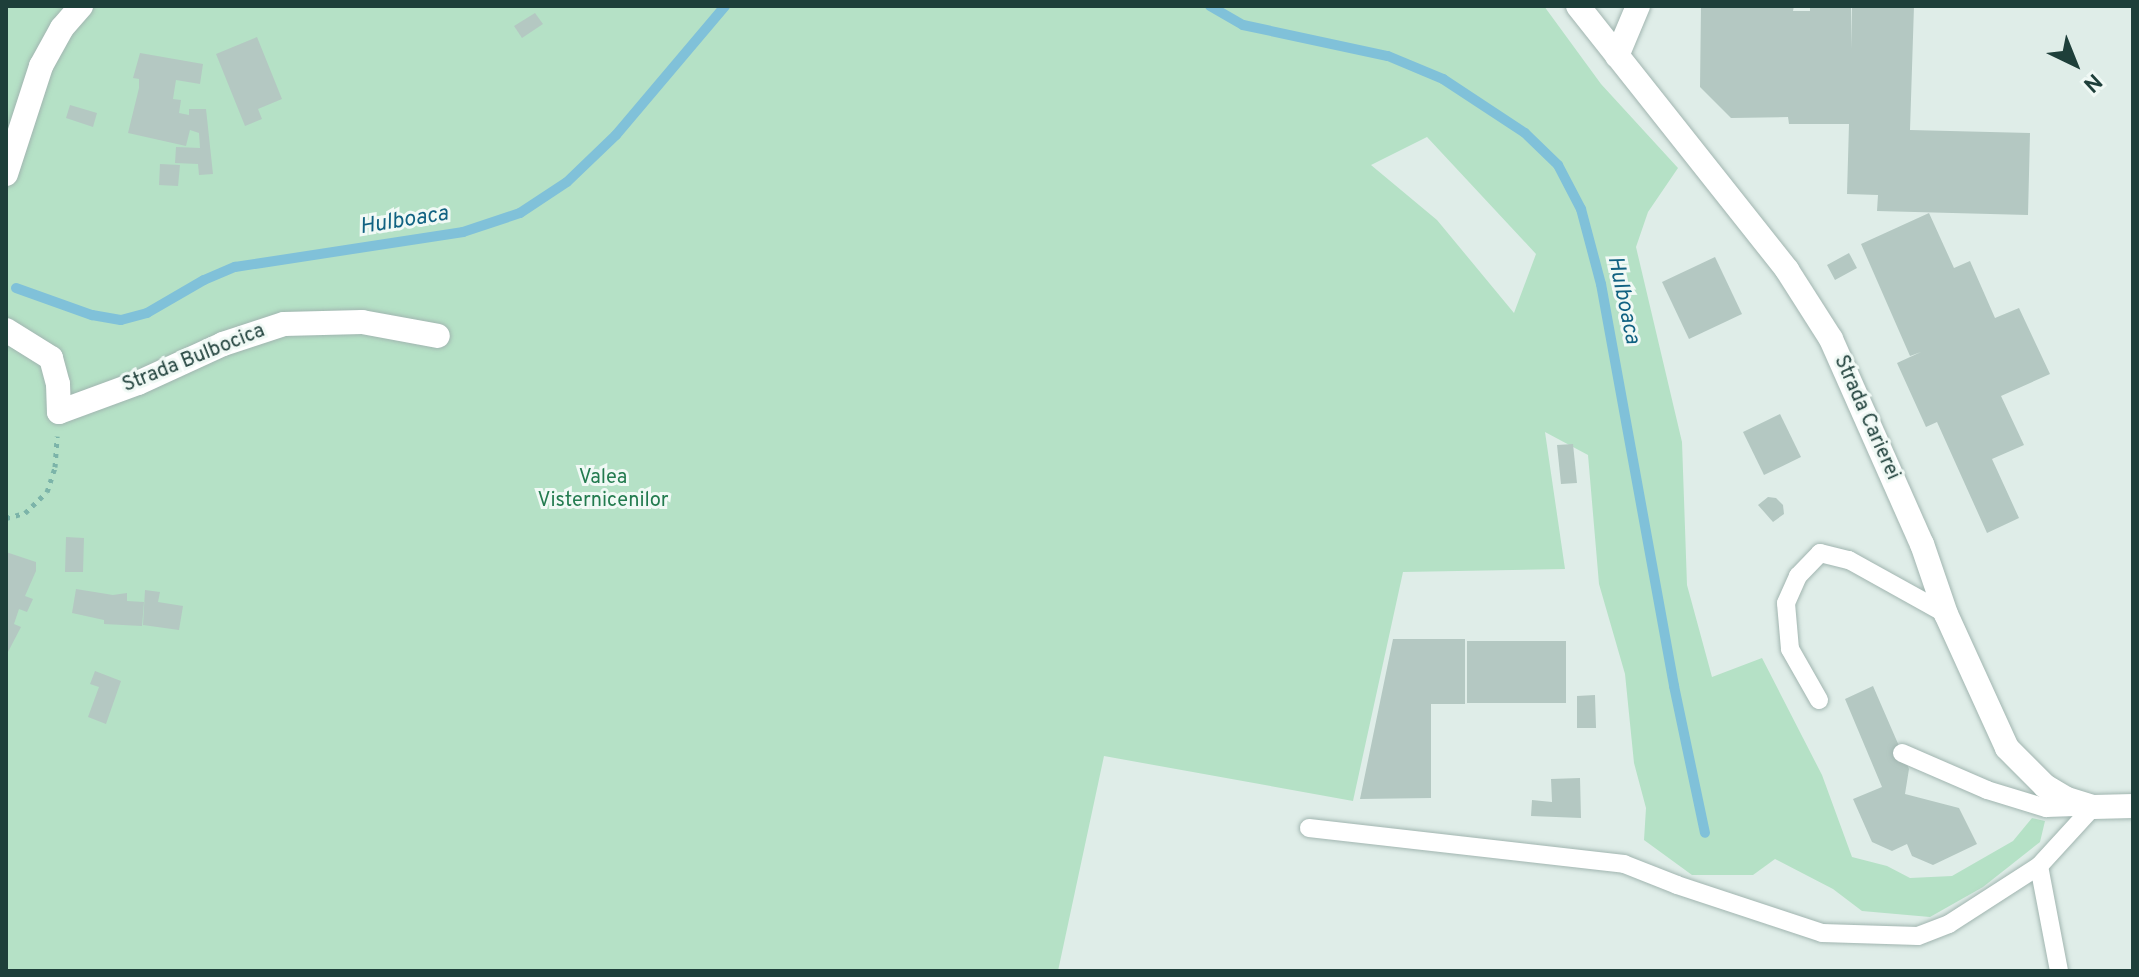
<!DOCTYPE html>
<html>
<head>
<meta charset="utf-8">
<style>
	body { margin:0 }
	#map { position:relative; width:2139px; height:977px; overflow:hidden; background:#dfede8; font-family:Overpass,sans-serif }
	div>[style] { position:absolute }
	.green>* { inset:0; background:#b5e1c6 }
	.stream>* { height:10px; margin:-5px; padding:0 5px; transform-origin:5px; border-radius:5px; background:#80c1d9 }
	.building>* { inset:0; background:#b4c8c2 }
	.path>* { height:5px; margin-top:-2.5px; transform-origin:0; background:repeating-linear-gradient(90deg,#7cb4a9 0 4px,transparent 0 10px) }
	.roads { filter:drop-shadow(0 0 2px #a1b5b0) drop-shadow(0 0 2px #a1b5b0) }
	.lane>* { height:18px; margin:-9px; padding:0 9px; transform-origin:9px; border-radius:9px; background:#fff }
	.street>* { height:24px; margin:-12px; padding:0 12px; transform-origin:12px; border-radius:12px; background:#fff }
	span { translate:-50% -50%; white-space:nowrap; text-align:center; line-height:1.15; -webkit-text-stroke:6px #f0f9f5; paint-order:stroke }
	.street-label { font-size:20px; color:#1e3f3a }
	.park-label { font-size:20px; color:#237b4f }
	.water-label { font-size:22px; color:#116282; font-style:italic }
	.frame { position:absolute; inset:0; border:8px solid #1e3f3a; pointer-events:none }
	.north { position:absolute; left:2035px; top:24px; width:80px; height:80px; -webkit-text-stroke:6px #f0f9f5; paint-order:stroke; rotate:137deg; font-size:22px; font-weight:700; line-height:32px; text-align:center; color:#1e3f3a }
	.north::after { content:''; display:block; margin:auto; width:28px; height:36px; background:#1e3f3a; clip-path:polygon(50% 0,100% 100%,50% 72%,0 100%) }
</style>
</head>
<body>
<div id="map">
	<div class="green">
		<div style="clip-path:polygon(evenodd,6px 6px,1544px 6px,1601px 84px,1678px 168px,1648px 212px,1636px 247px,1682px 442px,1687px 585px,1712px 677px,1762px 658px,1822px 775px,1852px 857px,1887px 866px,1910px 878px,1952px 876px,2013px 841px,2032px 818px,2045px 821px,2040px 842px,1983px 887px,1930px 917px,1862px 911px,1833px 889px,1775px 859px,1753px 875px,1692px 875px,1644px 840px,1646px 808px,1634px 763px,1625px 674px,1599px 584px,1588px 455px,1545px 432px,1565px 569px,1403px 572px,1353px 801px,1104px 756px,1058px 971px,6px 971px,6px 6px,1427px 137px,1536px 254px,1514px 313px,1437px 220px,1371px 165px,1427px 137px)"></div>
	</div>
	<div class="stream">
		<div style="left:1210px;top:6px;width:38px;rotate:30deg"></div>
		<div style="left:1243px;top:25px;width:148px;rotate:12.1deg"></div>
		<div style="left:1388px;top:56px;width:60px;rotate:22.7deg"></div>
		<div style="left:1443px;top:79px;width:98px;rotate:33.4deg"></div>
		<div style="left:1525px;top:133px;width:46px;rotate:44.1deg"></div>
		<div style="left:1558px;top:165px;width:50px;rotate:62.4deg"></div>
		<div style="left:1581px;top:209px;width:78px;rotate:75.1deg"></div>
		<div style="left:1601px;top:284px;width:409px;rotate:79.7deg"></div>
		<div style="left:1674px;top:686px;width:150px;rotate:78.1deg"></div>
		<div style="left:16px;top:288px;width:81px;rotate:19.6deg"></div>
		<div style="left:92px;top:315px;width:29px;rotate:10deg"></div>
		<div style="left:121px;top:320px;width:27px;rotate:-15deg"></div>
		<div style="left:147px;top:313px;width:66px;rotate:-30.1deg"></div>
		<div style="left:204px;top:280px;width:34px;rotate:-23deg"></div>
		<div style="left:235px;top:267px;width:231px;rotate:-8.7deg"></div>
		<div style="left:463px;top:232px;width:60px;rotate:-18.4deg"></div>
		<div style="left:520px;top:213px;width:56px;rotate:-33.4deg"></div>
		<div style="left:567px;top:182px;width:68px;rotate:-43.8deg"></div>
		<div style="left:616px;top:135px;width:169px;rotate:-49.8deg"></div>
	</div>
	<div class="building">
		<div style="clip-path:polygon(1701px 6px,1794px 6px,1793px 11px,1810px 11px,1810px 6px,1851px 6px,1851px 49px,1852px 6px,1914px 6px,1910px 130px,2030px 133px,2028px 215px,1877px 211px,1878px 195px,1847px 194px,1849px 124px,1789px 124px,1788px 117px,1731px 118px,1700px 87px)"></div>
		<div style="clip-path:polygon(535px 13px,543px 24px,522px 38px,514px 26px)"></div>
		<div style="clip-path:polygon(257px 37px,282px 99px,258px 109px,262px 119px,245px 126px,216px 54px)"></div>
		<div style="clip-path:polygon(140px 53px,203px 64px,200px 84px,176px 80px,173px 99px,181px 100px,179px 113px,189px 115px,189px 109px,206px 109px,213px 174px,199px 175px,198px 164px,175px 163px,176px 147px,200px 148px,199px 133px,190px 130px,186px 146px,128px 133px,139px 88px,139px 79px,133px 78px)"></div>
		<div style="clip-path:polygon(70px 105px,97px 113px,93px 127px,66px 118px)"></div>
		<div style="clip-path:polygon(160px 164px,180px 165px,178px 186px,159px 185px)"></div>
		<div style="clip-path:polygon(1929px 213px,1954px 268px,1970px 261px,1995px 318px,2019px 308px,2050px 374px,2001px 396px,2024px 445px,1992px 459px,2019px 518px,1987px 533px,1937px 422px,1926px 427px,1897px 363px,1921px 352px,1910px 356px,1861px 244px)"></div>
		<div style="clip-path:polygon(1849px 253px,1857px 268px,1835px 280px,1827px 265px)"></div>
		<div style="clip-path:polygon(1715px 257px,1742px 314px,1689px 339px,1662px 282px)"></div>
		<div style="clip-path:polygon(1780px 414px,1801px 457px,1764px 475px,1743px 432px)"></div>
		<div style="clip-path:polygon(1573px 444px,1577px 483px,1561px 484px,1557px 445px)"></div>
		<div style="clip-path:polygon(1768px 497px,1776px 498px,1783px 505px,1784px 514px,1773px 522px,1758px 505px)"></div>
		<div style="clip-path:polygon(66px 537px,84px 538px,83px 572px,65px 572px)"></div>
		<div style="clip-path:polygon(6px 552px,36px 562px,36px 571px,25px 596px,33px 599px,27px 612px,19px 609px,14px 624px,21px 627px,8px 652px)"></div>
		<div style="clip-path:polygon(76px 589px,113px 595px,127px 593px,127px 601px,144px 602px,142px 626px,104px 624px,104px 620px,72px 613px)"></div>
		<div style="clip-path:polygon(145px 590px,160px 592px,158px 602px,183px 606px,179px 630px,143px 625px)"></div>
		<div style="clip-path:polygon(1393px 639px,1465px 639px,1465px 704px,1431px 704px,1431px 798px,1360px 799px)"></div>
		<div style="clip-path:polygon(1467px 641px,1566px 641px,1566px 703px,1467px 703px)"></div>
		<div style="clip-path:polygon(95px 671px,121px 681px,106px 724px,88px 717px,99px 687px,90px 684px)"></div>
		<div style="clip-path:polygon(1873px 686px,1909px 769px,1905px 794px,1959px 808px,1977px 844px,1933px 865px,1912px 856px,1907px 844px,1892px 851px,1872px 842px,1853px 799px,1882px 787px,1845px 699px)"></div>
		<div style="clip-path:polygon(1595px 695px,1596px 728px,1577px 728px,1577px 696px)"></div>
		<div style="clip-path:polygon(1580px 778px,1581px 818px,1531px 816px,1532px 800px,1552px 802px,1551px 779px)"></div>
	</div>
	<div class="path">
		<div style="left:6px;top:518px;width:20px;rotate:-15deg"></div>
		<div style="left:25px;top:513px;width:30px;rotate:-44deg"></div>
		<div style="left:47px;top:492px;width:26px;rotate:-72deg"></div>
		<div style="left:55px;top:467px;width:31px;rotate:-86deg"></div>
	</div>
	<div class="roads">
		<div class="lane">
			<div style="left:1819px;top:700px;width:59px;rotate:-119.6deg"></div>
			<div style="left:1790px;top:649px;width:46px;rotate:-95deg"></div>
			<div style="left:1786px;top:603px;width:30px;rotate:-66deg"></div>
			<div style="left:1798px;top:576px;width:32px;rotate:-46deg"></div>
			<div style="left:1820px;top:553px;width:30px;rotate:14deg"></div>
			<div style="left:1849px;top:560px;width:111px;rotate:29.1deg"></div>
			<div style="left:1902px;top:753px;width:93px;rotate:23.5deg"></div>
			<div style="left:1987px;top:790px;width:62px;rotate:17deg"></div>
			<div style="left:2046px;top:808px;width:37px;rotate:-2deg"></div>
			<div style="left:1309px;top:828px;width:317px;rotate:6.5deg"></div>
			<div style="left:1624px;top:864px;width:57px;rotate:21.6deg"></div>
			<div style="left:1677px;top:885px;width:153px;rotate:18.3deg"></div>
			<div style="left:1822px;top:933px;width:96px;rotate:1.8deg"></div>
			<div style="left:1918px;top:936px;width:33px;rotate:-21deg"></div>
			<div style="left:1949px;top:924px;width:107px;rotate:-32.8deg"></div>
			<div style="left:2039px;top:866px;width:80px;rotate:-47.5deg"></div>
			<div style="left:2039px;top:866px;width:107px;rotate:79.2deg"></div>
		</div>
		<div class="street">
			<div style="left:1578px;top:6px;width:337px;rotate:51.6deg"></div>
			<div style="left:1787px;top:270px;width:82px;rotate:57.5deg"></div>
			<div style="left:1831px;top:339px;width:224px;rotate:66.1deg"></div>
			<div style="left:1922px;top:544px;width:74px;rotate:71.1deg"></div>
			<div style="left:1946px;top:614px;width:147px;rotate:65.5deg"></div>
			<div style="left:2007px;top:748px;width:54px;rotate:45deg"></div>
			<div style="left:2045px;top:786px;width:26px;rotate:31deg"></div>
			<div style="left:2067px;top:799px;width:27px;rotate:17deg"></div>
			<div style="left:2093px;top:807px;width:40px;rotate:-1.4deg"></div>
			<div style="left:1617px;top:56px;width:54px;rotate:-67.2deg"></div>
			<div style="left:6px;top:174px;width:114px;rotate:-72deg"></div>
			<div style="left:41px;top:66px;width:43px;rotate:-61.1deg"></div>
			<div style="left:62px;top:28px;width:29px;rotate:-49deg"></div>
			<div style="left:6px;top:330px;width:53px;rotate:31.9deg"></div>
			<div style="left:51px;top:358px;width:27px;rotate:75deg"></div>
			<div style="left:58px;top:384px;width:28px;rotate:88deg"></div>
			<div style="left:59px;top:412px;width:84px;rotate:-20.2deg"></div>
			<div style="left:138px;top:383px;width:94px;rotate:-24.6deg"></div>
			<div style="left:223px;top:344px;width:64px;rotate:-18.2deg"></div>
			<div style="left:284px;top:324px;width:78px;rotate:-1.5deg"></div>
			<div style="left:362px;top:322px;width:77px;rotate:10.4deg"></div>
		</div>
	</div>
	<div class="street-label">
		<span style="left:194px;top:359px;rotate:-22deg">Strada Bulbocica</span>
		<span style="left:1866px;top:418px;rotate:66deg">Strada Carierei</span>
	</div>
	<div class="park-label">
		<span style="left:603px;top:490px">Valea<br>Visternicenilor</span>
	</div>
	<div class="water-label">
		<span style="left:404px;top:221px;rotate:-9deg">Hulboaca</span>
		<span style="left:1623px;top:300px;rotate:78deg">Hulboaca</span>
	</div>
	<div class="frame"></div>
	<div class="north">N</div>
</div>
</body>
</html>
